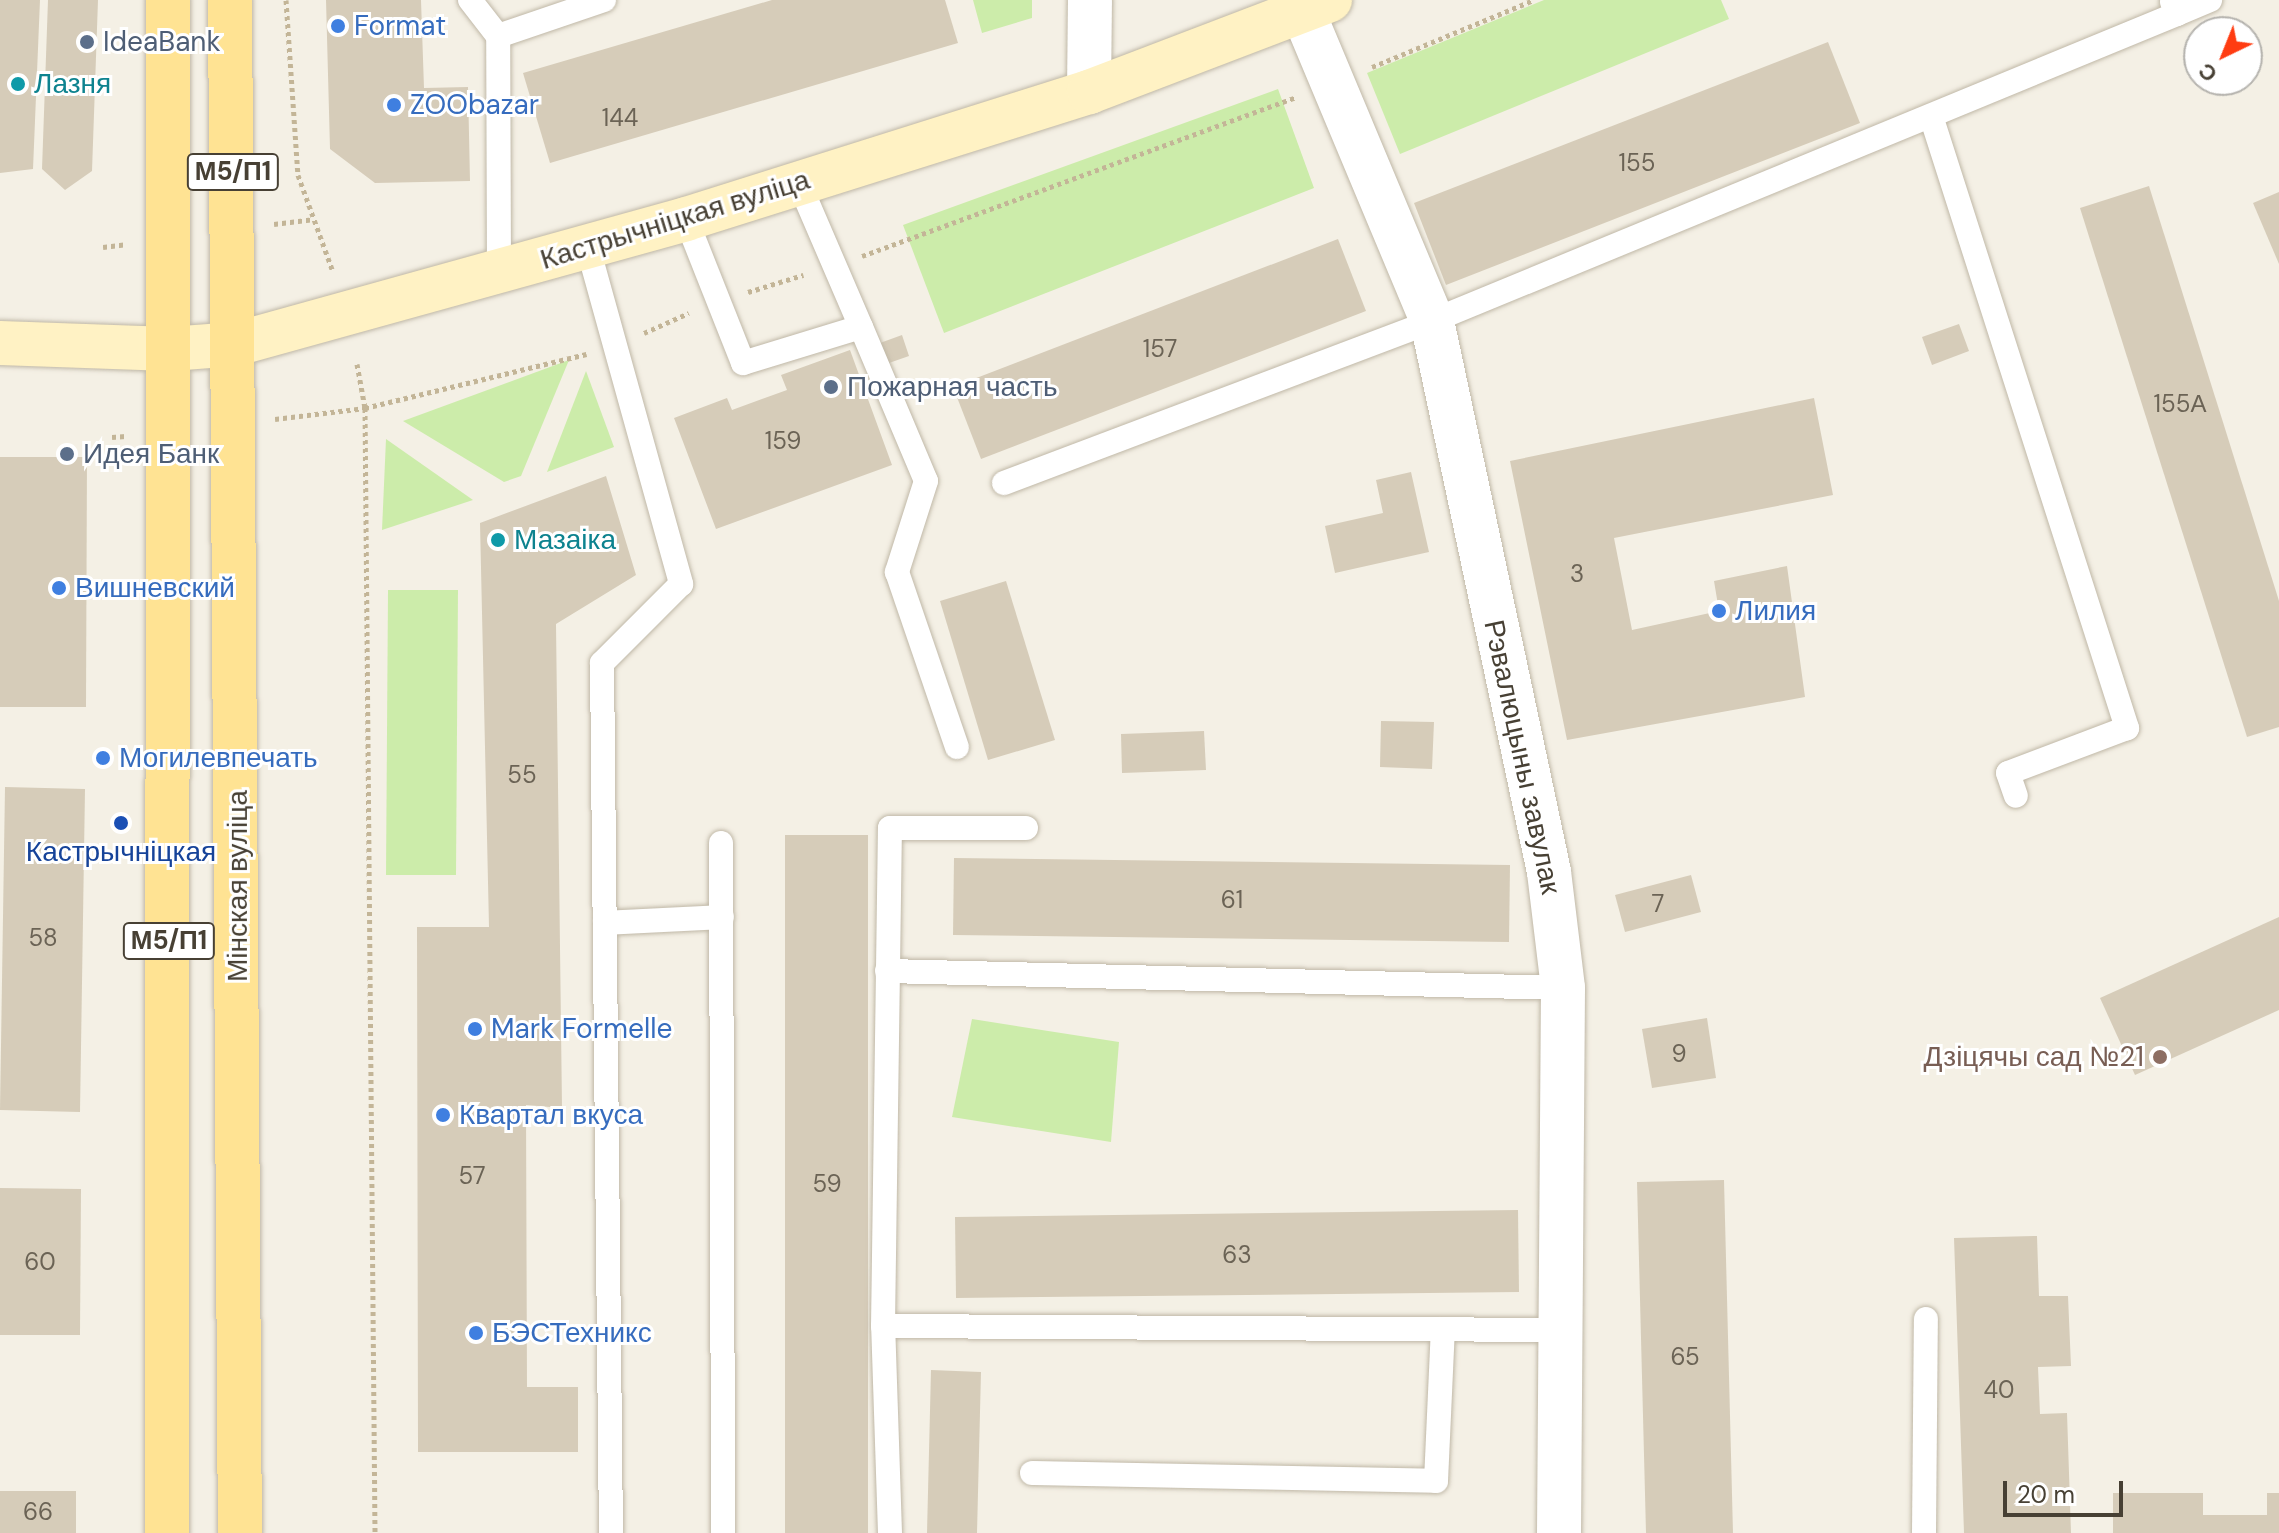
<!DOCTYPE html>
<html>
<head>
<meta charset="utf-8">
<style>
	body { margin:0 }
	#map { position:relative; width:2279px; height:1533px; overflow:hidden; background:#f4f0e5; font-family:"DM Sans",sans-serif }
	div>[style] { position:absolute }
	.green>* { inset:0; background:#ccecaa }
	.building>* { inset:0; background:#d6ccb9 }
	.path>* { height:5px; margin-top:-2.5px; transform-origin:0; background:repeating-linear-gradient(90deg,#c3b597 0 4px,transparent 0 8px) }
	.roads { filter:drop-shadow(0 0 2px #c0b8a7) drop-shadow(0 0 2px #c0b8a7) }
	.lane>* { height:24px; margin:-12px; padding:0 12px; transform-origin:12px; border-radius:12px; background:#fff }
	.street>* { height:44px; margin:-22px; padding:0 22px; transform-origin:22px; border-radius:22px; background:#fff }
	.secondary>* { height:44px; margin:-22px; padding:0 22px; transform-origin:22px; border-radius:22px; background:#fff2c4 }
	.primary>* { height:44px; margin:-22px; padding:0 22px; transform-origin:22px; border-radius:22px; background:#ffe393 }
	.dots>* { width:22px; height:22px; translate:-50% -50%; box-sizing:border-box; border:4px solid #fff; border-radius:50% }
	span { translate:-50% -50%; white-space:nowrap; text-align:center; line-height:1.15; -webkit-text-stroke:6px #fff; paint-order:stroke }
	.number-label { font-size:24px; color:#6b6355 }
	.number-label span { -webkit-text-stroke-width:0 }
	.shield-label span { padding:2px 6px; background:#fff; border:2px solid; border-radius:6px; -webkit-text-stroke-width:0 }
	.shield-label { font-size:26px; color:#474034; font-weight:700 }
	.shop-label { font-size:28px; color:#366cbe }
	.left { translate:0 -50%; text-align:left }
	.service-label { font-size:28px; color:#4e5e75 }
	.culture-label { font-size:28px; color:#0d838f }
	.street-label { font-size:28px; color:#474034 }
	.transit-label { font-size:28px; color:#164399 }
	.education-label { font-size:28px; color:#785e54 }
	.right { translate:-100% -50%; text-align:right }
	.north { position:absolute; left:2183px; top:16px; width:80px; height:80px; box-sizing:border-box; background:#fff; border:2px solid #b5b3ae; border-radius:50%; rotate:223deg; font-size:22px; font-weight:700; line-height:32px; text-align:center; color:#474034 }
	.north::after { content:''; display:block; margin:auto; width:28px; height:36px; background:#ff3c11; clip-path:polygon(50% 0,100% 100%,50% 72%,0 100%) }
	.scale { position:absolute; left:2003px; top:1481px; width:120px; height:36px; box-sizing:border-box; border:4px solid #474034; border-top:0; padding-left:10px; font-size:24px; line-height:28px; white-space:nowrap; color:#474034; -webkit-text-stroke:6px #fff; paint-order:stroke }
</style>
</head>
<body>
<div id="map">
	<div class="green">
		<div style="clip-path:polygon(973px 0,1032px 0,1032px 18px,982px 33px)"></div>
		<div style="clip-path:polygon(1544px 0,1721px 0,1729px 19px,1400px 154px,1367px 73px)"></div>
		<div style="clip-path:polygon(1278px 89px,1314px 188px,944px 333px,903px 225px)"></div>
		<div style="clip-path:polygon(569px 360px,521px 476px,504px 482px,403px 421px)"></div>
		<div style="clip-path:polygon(586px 371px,614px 447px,547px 472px)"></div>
		<div style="clip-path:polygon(386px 439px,473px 500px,382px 530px)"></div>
		<div style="clip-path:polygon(388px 590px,458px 590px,456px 875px,386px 875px)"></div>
		<div style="clip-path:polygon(972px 1019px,1119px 1042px,1111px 1142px,952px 1117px)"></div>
	</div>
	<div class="building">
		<div style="clip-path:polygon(0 0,40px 0,33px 169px,0 173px)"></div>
		<div style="clip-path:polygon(48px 0,98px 0,92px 171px,65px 190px,42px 169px)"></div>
		<div style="clip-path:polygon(326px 0,421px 0,424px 88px,468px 87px,470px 181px,375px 183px,330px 149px)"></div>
		<div style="clip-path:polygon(772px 0,945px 0,958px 43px,550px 163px,523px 73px)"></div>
		<div style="clip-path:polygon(1828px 42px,1860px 123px,1446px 285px,1414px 203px)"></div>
		<div style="clip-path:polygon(2149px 186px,2279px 601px,2279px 727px,2247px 737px,2080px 208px)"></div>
		<div style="clip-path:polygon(2279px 192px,2279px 264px,2253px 203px)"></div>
		<div style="clip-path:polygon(1338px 239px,1366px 311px,981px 459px,953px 387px)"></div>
		<div style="clip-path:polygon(1959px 324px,1969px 351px,1932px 365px,1922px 337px)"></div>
		<div style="clip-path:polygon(902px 335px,909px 356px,889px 363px,880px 343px)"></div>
		<div style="clip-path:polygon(850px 350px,892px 465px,716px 529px,674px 418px,727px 398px,732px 410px,787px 390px,781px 375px)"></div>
		<div style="clip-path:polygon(1814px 398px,1833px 495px,1614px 538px,1632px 630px,1719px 611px,1714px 581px,1787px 566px,1805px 697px,1567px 740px,1510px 461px)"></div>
		<div style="clip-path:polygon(0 457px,87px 457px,86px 707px,0 707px)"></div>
		<div style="clip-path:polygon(1411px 472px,1429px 552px,1335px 573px,1325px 526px,1383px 513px,1376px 480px)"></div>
		<div style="clip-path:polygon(606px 476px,636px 575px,556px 624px,562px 1108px,526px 1105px,527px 1387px,578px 1387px,578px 1452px,418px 1452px,417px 927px,489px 927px,480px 523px)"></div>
		<div style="clip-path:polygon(1006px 581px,1055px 740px,988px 760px,940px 601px)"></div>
		<div style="clip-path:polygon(1381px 721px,1434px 722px,1432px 769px,1380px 767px)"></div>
		<div style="clip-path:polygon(1204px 731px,1206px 770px,1122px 773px,1121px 734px)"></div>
		<div style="clip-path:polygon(5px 787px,85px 789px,80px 1112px,0 1110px)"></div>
		<div style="clip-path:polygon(785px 835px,868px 835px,868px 1533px,785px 1533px)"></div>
		<div style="clip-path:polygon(954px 858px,1510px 865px,1509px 942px,953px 935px)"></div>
		<div style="clip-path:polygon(1691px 875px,1701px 912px,1625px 932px,1615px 895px)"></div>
		<div style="clip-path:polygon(2279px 917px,2279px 1010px,2135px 1075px,2100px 998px)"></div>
		<div style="clip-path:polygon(1707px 1018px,1716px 1078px,1652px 1088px,1642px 1029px)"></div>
		<div style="clip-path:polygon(1724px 1180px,1733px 1533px,1646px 1533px,1637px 1182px)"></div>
		<div style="clip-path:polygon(0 1188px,81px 1189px,80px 1335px,0 1335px)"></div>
		<div style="clip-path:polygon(1518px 1210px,1519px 1292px,956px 1298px,955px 1217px)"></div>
		<div style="clip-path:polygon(2037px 1236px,2039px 1296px,2068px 1296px,2071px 1366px,2038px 1367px,2040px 1414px,2067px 1413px,2071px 1533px,1964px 1533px,1954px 1238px)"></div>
		<div style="clip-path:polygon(931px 1370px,981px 1372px,977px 1533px,927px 1533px)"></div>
		<div style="clip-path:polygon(0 1491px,76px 1491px,76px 1533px,0 1533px)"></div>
		<div style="clip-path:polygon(2113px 1493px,2203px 1493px,2203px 1515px,2267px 1515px,2267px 1493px,2279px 1493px,2279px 1533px,2113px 1533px)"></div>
	</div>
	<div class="path">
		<div style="left:286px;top:0;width:175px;rotate:86.1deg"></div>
		<div style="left:298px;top:175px;width:100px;rotate:70.1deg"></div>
		<div style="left:1372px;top:67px;width:175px;rotate:-22.5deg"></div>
		<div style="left:274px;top:224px;width:39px;rotate:-7deg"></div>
		<div style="left:103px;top:247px;width:23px;rotate:-7deg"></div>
		<div style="left:862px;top:256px;width:462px;rotate:-20.1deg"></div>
		<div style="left:748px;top:292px;width:58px;rotate:-17.2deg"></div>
		<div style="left:644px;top:333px;width:49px;rotate:-24deg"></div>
		<div style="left:357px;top:364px;width:45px;rotate:79.7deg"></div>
		<div style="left:365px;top:408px;width:1125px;rotate:89.49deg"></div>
		<div style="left:275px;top:419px;width:91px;rotate:-7deg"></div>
		<div style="left:365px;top:408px;width:228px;rotate:-13.7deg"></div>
		<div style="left:112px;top:437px;width:14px;rotate:-4deg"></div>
	</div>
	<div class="roads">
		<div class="lane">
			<div style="left:470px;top:0;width:46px;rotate:52.1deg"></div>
			<div style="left:2172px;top:2px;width:13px;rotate:67deg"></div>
			<div style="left:2177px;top:14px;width:36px;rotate:-23deg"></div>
			<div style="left:1931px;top:116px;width:643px;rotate:72.24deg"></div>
			<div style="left:2127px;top:728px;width:127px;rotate:159.3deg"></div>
			<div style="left:2008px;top:773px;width:24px;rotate:71deg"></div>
			<div style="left:686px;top:219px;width:155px;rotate:68.4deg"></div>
			<div style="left:743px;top:363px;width:123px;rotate:-17deg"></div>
			<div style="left:861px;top:327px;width:157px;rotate:-113.3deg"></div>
			<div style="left:588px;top:248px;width:349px;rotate:74.5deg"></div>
			<div style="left:681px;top:584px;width:112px;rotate:135deg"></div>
			<div style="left:602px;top:663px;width:870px;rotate:89.41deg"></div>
			<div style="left:499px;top:272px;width:236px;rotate:-90.2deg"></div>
			<div style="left:498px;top:36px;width:112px;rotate:-18.8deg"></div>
			<div style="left:861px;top:327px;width:167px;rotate:67.1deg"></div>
			<div style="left:926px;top:481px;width:96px;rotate:107.7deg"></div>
			<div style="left:897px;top:572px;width:185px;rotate:71.1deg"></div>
			<div style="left:1004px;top:483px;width:458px;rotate:-20.7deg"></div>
			<div style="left:1432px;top:321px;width:806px;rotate:-22.4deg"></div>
			<div style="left:721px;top:843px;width:690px;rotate:89.83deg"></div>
			<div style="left:605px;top:923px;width:117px;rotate:-2.9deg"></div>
			<div style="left:887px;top:971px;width:676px;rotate:1.44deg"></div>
			<div style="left:883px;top:1326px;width:676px;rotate:0.34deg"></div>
			<div style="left:1032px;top:1473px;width:404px;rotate:1.1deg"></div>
			<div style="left:1436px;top:1481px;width:152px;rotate:-87.4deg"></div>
			<div style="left:890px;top:1533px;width:207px;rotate:-91.9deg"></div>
			<div style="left:883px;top:1326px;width:498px;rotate:-89.2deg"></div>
			<div style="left:890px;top:828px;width:136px"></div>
			<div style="left:1924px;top:1533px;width:214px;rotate:-89.5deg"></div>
		</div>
		<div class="street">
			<div style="left:1303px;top:12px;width:335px;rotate:67.3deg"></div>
			<div style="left:1432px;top:321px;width:563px;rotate:78.01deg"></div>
			<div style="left:1549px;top:872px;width:117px;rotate:83.1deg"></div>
			<div style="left:1563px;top:988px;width:545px;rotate:90.42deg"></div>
			<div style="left:1089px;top:92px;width:92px;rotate:-89.4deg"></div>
		</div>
		<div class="secondary">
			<div style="left:0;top:343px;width:170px;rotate:2deg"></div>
			<div style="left:170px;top:349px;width:66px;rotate:-4.3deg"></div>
			<div style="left:236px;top:344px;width:467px;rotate:-15.5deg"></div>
			<div style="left:686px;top:219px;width:423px;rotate:-17.5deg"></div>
			<div style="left:1089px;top:92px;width:258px;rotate:-20.9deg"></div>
		</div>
		<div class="primary">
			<div style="left:230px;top:0;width:1533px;rotate:89.63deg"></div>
			<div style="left:167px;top:1533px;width:1533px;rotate:-89.96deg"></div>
		</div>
	</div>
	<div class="dots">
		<div style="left:338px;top:26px;background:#3f7fe0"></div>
		<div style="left:87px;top:42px;background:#5c6f8a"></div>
		<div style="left:18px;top:84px;background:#0f9aa8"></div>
		<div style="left:394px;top:105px;background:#3f7fe0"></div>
		<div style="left:831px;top:387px;background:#5c6f8a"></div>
		<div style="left:67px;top:454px;background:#5c6f8a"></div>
		<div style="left:498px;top:540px;background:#0f9aa8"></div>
		<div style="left:59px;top:588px;background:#3f7fe0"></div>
		<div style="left:1719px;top:611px;background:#3f7fe0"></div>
		<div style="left:103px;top:758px;background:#3f7fe0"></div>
		<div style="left:121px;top:823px;background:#1a4fb4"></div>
		<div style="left:475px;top:1029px;background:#3f7fe0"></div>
		<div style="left:2160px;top:1057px;background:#8d6e63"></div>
		<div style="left:443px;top:1115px;background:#3f7fe0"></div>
		<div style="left:476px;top:1333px;background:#3f7fe0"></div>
	</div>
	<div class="number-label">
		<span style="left:620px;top:118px">144</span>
		<span style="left:1637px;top:163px">155</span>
		<span style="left:1160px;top:349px">157</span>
		<span style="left:2180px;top:404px">155А</span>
		<span style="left:783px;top:441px">159</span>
		<span style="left:1577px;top:574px">3</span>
		<span style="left:522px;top:775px">55</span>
		<span style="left:1232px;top:900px">61</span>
		<span style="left:1658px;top:904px">7</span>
		<span style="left:43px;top:938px">58</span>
		<span style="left:1679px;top:1054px">9</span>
		<span style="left:472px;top:1176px">57</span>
		<span style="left:827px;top:1184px">59</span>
		<span style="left:1237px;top:1255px">63</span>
		<span style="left:40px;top:1262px">60</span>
		<span style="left:1685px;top:1357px">65</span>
		<span style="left:1999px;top:1390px">40</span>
		<span style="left:38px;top:1512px">66</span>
	</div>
	<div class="shield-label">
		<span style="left:233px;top:172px">М5/П1</span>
		<span style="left:169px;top:941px">М5/П1</span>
	</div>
	<div class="shop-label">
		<span class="left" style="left:354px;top:26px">Format</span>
		<span class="left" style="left:410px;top:105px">ZOObazar</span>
		<span class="left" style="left:75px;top:588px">Вишневский</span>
		<span class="left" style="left:1735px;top:611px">Лилия</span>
		<span class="left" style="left:119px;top:758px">Могилевпечать</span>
		<span class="left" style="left:491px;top:1029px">Mark Formelle</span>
		<span class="left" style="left:459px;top:1115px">Квартал вкуса</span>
		<span class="left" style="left:492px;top:1333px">БЭСТехникс</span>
	</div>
	<div class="service-label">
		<span class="left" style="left:103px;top:42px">IdeaBank</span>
		<span class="left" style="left:847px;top:387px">Пожарная часть</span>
		<span class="left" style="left:83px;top:454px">Идея Банк</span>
	</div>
	<div class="culture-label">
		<span class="left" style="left:34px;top:84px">Лазня</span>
		<span class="left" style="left:514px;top:540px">Мазаіка</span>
	</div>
	<div class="street-label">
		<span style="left:675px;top:220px;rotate:-17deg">Кастрычніцкая вуліца</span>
		<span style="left:1522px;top:757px;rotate:78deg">Рэвалюцыны завулак</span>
		<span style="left:238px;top:886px;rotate:-90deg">Мінская вуліца</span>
	</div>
	<div class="transit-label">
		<span style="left:121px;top:852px">Кастрычніцкая</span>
	</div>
	<div class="education-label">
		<span class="right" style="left:2144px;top:1057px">Дзіцячы сад №21</span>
	</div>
	<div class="north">С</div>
	<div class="scale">20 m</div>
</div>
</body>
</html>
